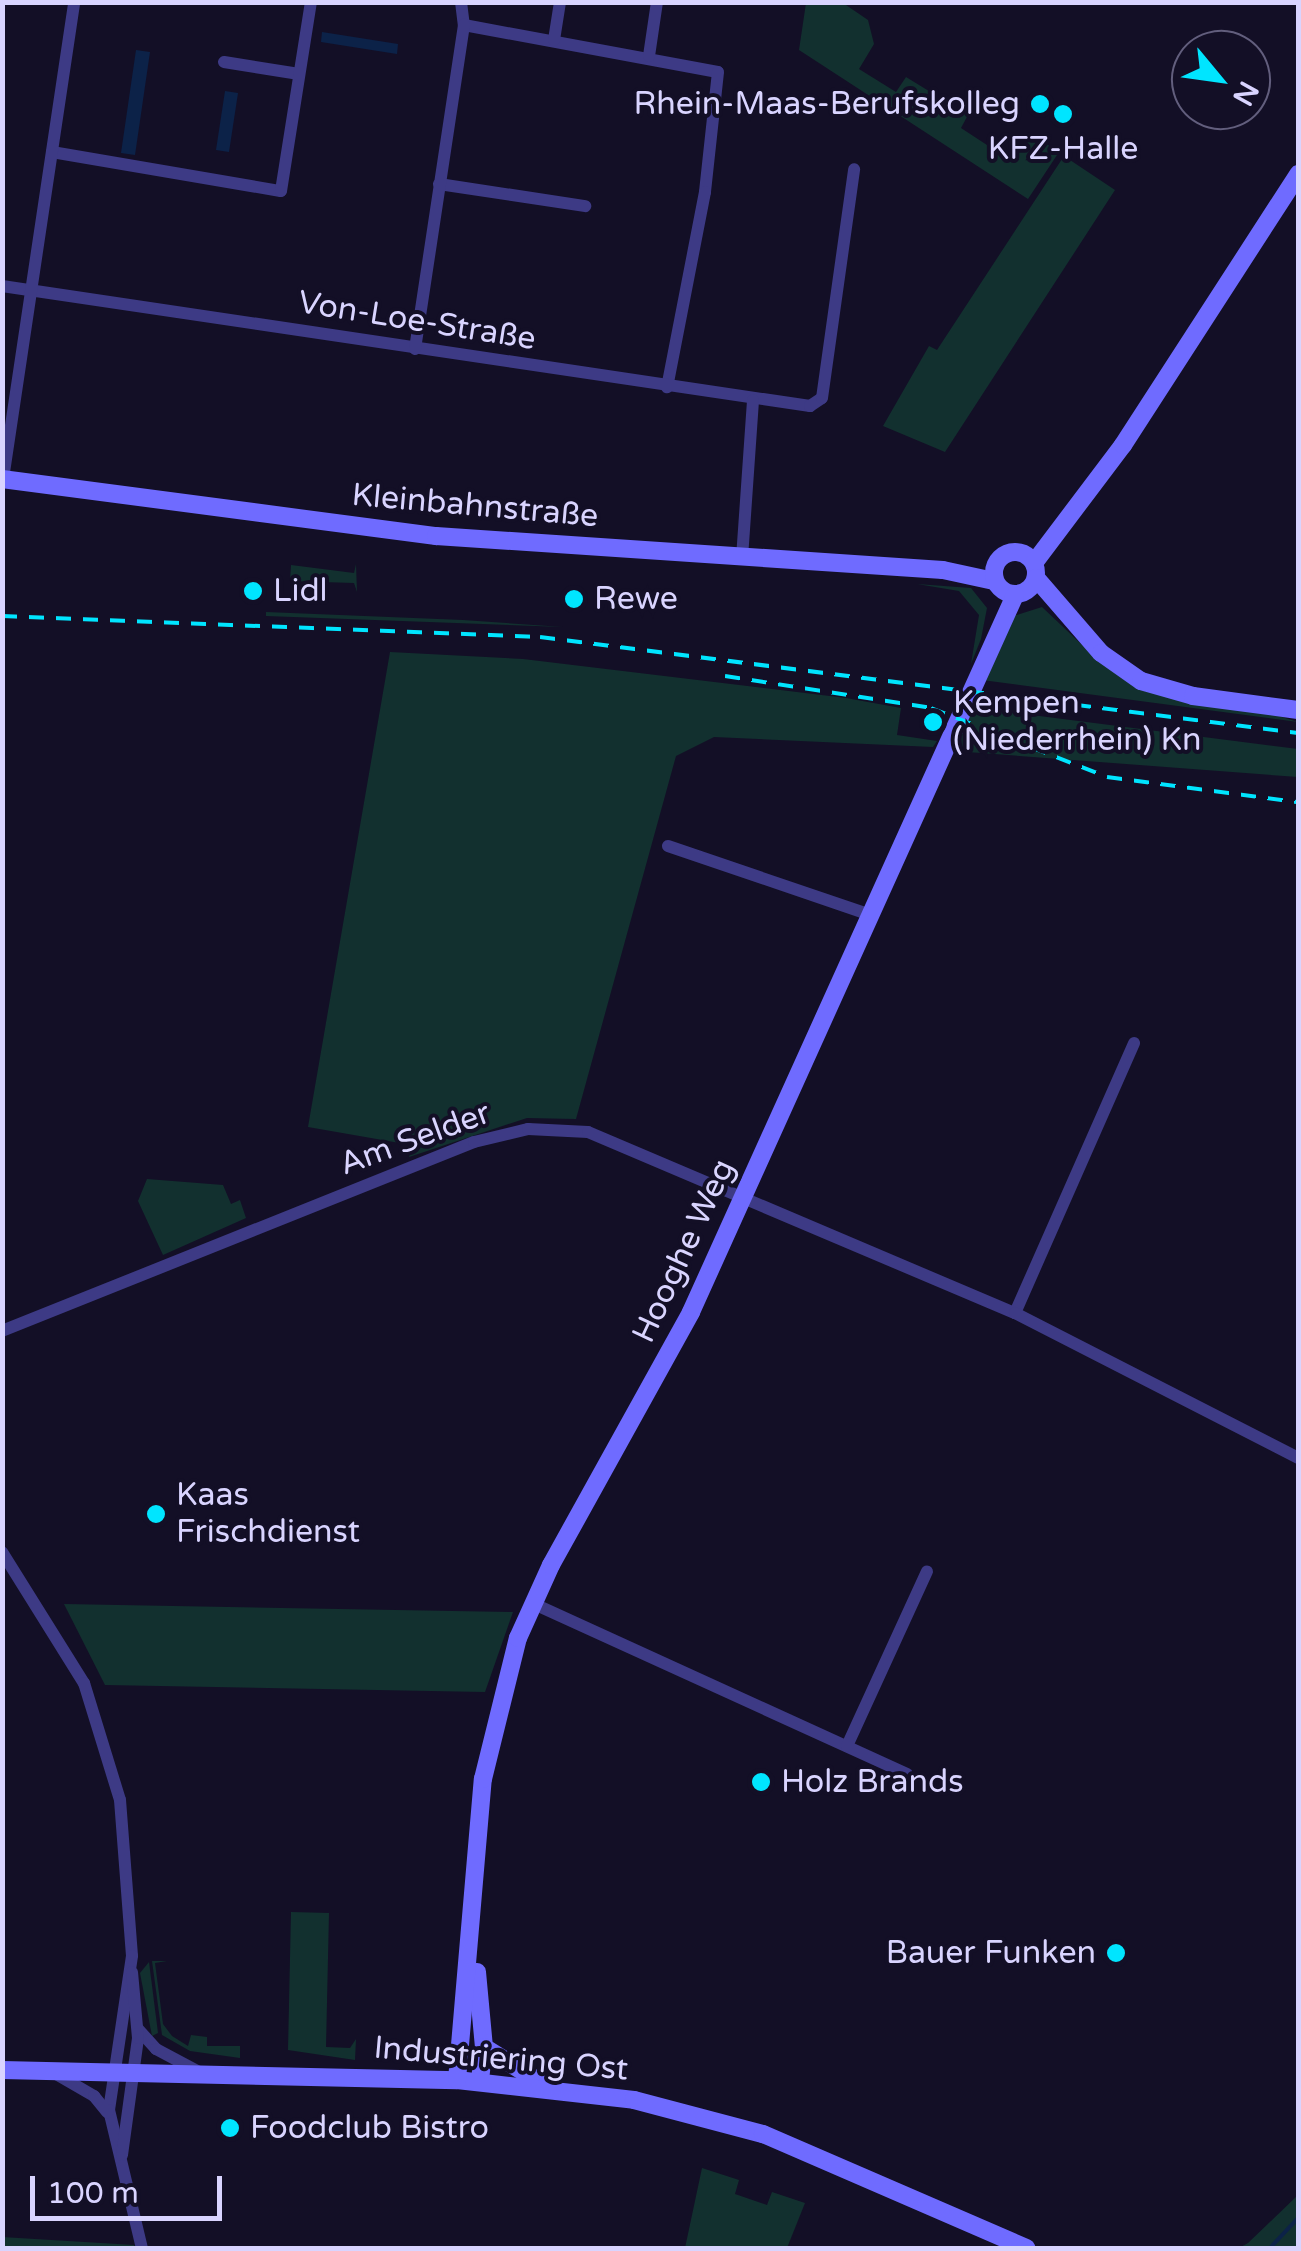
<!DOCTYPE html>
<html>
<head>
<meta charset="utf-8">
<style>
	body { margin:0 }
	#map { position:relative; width:1301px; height:2251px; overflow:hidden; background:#130f26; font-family:"Varela Round",sans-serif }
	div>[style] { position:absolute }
	.green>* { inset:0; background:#12302f }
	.water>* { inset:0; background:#0c2248 }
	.stream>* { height:4px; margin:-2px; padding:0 2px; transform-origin:2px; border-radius:2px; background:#0c2248 }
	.street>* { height:12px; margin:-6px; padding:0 6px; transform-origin:6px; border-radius:6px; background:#3d3a85 }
	.secondary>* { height:18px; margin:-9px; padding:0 9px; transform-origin:9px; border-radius:9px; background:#6f6bff }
	.secondary>.ring { margin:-9px; padding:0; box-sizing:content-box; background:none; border:18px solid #6f6bff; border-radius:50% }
	.rail>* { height:4px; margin-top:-2px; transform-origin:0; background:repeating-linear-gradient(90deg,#00e5ff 0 15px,transparent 0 27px) }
	.dots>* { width:28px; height:28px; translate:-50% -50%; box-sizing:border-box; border:5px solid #130f26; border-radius:50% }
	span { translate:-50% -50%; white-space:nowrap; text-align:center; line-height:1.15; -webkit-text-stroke:8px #130f26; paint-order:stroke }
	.poi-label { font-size:32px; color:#d9d4ff }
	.right { translate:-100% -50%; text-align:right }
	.left { translate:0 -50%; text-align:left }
	.street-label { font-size:32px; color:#d9d4ff }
	.frame { position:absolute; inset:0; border:5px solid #d9d4ff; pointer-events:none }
	.north { position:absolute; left:1171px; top:30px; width:100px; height:100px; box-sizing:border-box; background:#130f26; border:2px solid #625e7d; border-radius:50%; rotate:119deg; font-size:28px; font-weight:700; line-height:40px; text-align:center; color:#d9d4ff }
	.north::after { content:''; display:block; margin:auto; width:35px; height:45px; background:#00e5ff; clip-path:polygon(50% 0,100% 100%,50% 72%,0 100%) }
	.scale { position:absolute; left:30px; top:2176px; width:192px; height:45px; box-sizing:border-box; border:5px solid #d9d4ff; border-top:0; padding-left:12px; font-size:30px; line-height:35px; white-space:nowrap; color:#d9d4ff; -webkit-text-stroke:8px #130f26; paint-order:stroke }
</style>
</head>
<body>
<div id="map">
	<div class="green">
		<div style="clip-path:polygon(806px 3px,843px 3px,868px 20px,874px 44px,859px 69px,896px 92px,906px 77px,968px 115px,961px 128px,1013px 162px,1031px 134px,1059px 152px,1028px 199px,799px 50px)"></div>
		<div style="clip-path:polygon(1064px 156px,1115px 190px,945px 452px,883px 426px,929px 346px,937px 350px)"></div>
		<div style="clip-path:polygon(356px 564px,357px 592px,354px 583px,290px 581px,291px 565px,354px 573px)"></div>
		<div style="clip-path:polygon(917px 584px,971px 588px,987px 608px,981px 639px,971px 664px,979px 615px,959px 591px)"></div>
		<div style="clip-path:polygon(1042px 607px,1098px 660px,1298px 722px,982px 680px,1010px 617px)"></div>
		<div style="clip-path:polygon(266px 612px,463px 620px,563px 627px,266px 616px)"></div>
		<div style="clip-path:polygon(390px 652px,523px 659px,846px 698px,901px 708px,897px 735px,937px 741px,933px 747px,714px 737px,676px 756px,576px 1119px,527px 1118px,409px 1157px,411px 1145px,308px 1127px)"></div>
		<div style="clip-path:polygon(970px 707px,1298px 749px,1298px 777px,954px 751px)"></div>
		<div style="clip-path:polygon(147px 1179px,223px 1185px,231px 1204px,240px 1200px,246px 1218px,163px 1255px,138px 1201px)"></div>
		<div style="clip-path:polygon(64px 1604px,513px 1612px,485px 1692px,105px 1685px)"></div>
		<div style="clip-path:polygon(291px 1912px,329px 1913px,326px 2047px,350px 2048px,356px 2039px,355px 2060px,288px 2050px)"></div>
		<div style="clip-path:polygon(152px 1961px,167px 1961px,155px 1963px,163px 2024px,172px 2036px,188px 2046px,191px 2035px,207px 2037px,207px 2046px,240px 2046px,240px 2058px,190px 2051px,162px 2035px)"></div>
		<div style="clip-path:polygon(149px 1962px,158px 2033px,152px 2036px,140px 1973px)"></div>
		<div style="clip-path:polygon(702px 2168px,739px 2180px,735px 2194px,767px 2205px,772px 2192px,805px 2203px,787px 2248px,685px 2248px)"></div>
		<div style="clip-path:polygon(1298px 2195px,1298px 2248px,1239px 2248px,1248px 2243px)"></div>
		<div style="clip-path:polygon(2px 2237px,134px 2245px,136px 2248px,3px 2248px)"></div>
	</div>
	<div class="water">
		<div style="clip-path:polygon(322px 32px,398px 44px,397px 54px,321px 42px)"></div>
		<div style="clip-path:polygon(136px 50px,150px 52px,135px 155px,121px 153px)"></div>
		<div style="clip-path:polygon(225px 91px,238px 93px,229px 152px,216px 150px)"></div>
	</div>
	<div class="stream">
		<div style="left:1270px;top:2248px;width:41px;rotate:-47deg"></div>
	</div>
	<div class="street">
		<div style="left:461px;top:2px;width:23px;rotate:83deg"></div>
		<div style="left:464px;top:25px;width:258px;rotate:10.5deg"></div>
		<div style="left:718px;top:72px;width:121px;rotate:96.2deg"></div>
		<div style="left:705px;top:192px;width:199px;rotate:101deg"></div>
		<div style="left:554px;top:40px;width:38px;rotate:-81deg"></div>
		<div style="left:649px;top:56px;width:55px;rotate:-81.6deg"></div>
		<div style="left:224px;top:62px;width:76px;rotate:9.1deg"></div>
		<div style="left:52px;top:152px;width:232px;rotate:9.7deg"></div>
		<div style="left:281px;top:191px;width:191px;rotate:-81deg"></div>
		<div style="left:439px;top:184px;width:148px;rotate:8.6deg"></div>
		<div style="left:2px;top:286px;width:817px;rotate:8.45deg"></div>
		<div style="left:810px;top:406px;width:14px;rotate:-34deg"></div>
		<div style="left:822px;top:398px;width:231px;rotate:-82deg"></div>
		<div style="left:415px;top:349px;width:328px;rotate:-81.4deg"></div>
		<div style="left:3px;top:479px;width:482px;rotate:-81.5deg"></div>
		<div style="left:742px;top:558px;width:158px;rotate:-86deg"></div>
		<div style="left:668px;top:846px;width:211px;rotate:18.8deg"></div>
		<div style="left:1015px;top:1313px;width:295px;rotate:-66.2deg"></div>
		<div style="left:2px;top:1331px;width:508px;rotate:-21.82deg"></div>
		<div style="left:474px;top:1142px;width:56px;rotate:-13.5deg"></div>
		<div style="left:528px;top:1129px;width:60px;rotate:2.9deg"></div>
		<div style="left:588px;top:1132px;width:464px;rotate:23deg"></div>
		<div style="left:1015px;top:1313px;width:318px;rotate:27.1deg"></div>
		<div style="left:2px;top:1552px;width:155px;rotate:58deg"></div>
		<div style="left:84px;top:1683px;width:122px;rotate:72.9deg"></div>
		<div style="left:120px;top:1800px;width:156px;rotate:85.6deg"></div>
		<div style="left:132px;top:1956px;width:156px;rotate:98.5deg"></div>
		<div style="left:109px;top:2110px;width:142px;rotate:76.6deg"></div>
		<div style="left:532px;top:1603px;width:412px;rotate:24.5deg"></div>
		<div style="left:847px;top:1746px;width:192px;rotate:-65.4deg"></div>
		<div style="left:138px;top:2029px;width:27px;rotate:48deg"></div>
		<div style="left:156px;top:2049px;width:49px;rotate:28.1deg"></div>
		<div style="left:51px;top:2071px;width:50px;rotate:30.2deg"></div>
		<div style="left:94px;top:2096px;width:21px;rotate:51deg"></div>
		<div style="left:122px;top:2155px;width:118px;rotate:-82.2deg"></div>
		<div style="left:138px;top:2038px;width:66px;rotate:-95.2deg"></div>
	</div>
	<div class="secondary">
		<div style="left:2px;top:479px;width:438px;rotate:7.5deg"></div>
		<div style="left:436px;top:536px;width:508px;rotate:3.84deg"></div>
		<div style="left:943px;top:570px;width:52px;rotate:12.2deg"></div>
		<div class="ring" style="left:994px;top:552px;width:24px;height:24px"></div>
		<div style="left:1034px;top:563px;width:148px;rotate:-53deg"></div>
		<div style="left:1123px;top:445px;width:323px;rotate:-57.1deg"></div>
		<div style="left:1036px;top:578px;width:99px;rotate:49.1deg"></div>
		<div style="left:1101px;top:653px;width:49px;rotate:35deg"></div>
		<div style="left:1141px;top:681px;width:54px;rotate:16.1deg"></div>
		<div style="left:1193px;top:696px;width:106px;rotate:7.6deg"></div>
		<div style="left:477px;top:1972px;width:75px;rotate:84.7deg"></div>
		<div style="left:484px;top:2047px;width:34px;rotate:97deg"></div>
		<div style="left:484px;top:2047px;width:64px;rotate:32.2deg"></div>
		<div style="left:2px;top:2070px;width:455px;rotate:1.3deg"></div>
		<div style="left:457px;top:2080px;width:178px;rotate:6.4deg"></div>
		<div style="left:634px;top:2100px;width:133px;rotate:14.8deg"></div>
		<div style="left:763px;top:2134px;width:287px;rotate:23.4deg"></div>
		<div style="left:457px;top:2080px;width:302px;rotate:-85.1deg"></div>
		<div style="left:483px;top:1779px;width:145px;rotate:-76.1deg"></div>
		<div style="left:518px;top:1638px;width:80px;rotate:-65.7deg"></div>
		<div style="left:551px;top:1565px;width:289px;rotate:-61deg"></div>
		<div style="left:691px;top:1312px;width:787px;rotate:-65.68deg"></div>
	</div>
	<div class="rail">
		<div style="left:2px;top:616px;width:538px;rotate:2.24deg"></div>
		<div style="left:540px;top:637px;width:764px;rotate:7.22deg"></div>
		<div style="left:725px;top:676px;width:208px;rotate:8.8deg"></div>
		<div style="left:931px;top:708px;width:189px;rotate:21.4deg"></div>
		<div style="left:1107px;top:777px;width:193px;rotate:7.5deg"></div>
	</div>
	<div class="dots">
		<div style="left:1040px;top:104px;background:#00e5ff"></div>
		<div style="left:1063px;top:114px;background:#00e5ff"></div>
		<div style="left:253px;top:591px;background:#00e5ff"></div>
		<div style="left:574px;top:599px;background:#00e5ff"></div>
		<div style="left:933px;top:722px;background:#00e5ff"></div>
		<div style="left:156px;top:1514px;background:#00e5ff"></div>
		<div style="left:761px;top:1782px;background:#00e5ff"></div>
		<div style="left:1116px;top:1953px;background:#00e5ff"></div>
		<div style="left:230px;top:2128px;background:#00e5ff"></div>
	</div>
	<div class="poi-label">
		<span class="right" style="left:1020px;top:104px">Rhein-Maas-Berufskolleg</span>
		<span style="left:1063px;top:149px">KFZ-Halle</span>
		<span class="left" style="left:273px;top:591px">Lidl</span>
		<span class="left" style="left:594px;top:599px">Rewe</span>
		<span class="left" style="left:953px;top:722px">Kempen<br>(Niederrhein) Kn</span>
		<span class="left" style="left:176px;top:1514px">Kaas<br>Frischdienst</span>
		<span class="left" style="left:781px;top:1782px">Holz Brands</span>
		<span class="right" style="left:1096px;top:1953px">Bauer Funken</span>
		<span class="left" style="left:250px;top:2128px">Foodclub Bistro</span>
	</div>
	<div class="street-label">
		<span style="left:417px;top:321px;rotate:9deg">Von-Loe-Straße</span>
		<span style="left:475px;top:506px;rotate:5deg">Kleinbahnstraße</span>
		<span style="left:415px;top:1139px;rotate:-20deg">Am Selder</span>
		<span style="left:684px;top:1251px;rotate:-65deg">Hooghe Weg</span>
		<span style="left:501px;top:2059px;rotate:5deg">Industriering Ost</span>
	</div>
	<div class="frame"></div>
	<div class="north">N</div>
	<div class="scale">100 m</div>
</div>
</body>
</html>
